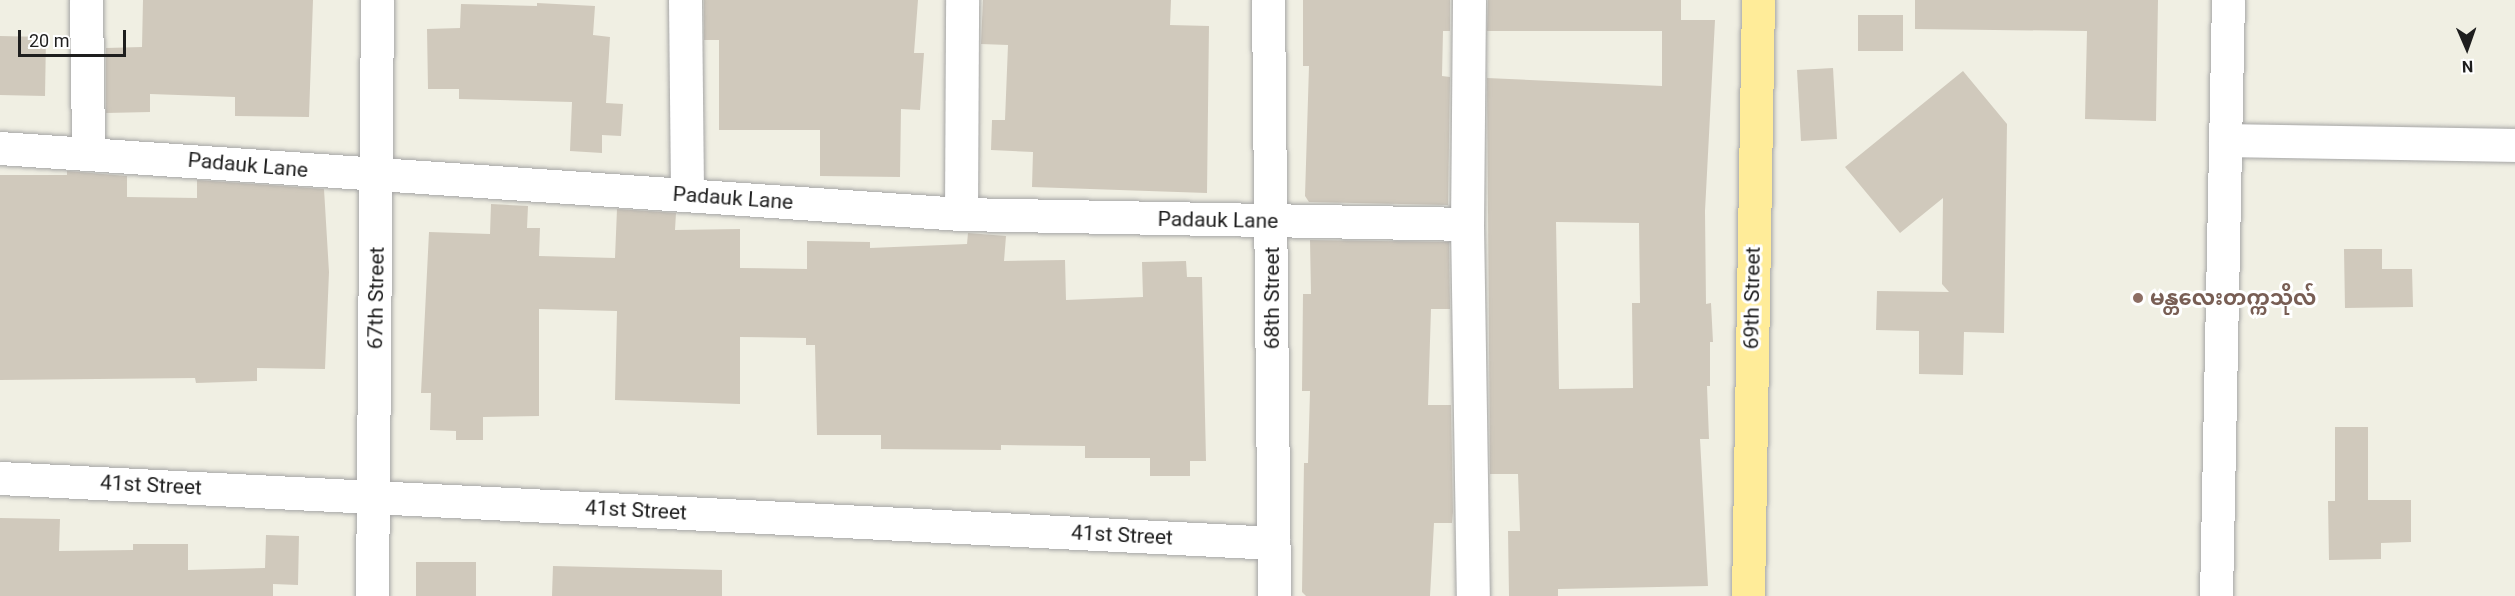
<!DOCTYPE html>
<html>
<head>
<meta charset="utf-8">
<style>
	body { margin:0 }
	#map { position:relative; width:2515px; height:596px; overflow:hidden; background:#f0efe3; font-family:Roboto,"Noto Sans Myanmar",sans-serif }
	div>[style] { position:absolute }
	.building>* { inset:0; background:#d0c9bc }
	.roads { filter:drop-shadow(0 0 2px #a5a5a5) drop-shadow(0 0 2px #a5a5a5) }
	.minor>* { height:33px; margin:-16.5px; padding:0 16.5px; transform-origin:16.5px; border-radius:16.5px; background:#fff }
	.major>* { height:33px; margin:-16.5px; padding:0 16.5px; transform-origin:16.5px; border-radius:16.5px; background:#ffec99 }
	.dots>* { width:16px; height:16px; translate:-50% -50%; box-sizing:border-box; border:3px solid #fff; border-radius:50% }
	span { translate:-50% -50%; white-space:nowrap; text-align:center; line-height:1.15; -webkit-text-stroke:6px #fff; paint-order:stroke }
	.street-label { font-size:21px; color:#1e1e1e }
	.education-label { font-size:21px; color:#785e54; font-weight:700 }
	.left { translate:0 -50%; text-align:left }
	.north { position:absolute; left:2437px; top:18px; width:60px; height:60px; -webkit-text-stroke:4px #fff; paint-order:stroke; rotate:178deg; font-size:16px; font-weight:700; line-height:24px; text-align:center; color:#1e1e1e }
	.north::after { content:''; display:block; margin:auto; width:21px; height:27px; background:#1e1e1e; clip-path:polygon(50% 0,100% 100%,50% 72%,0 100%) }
	.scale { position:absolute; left:18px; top:30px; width:108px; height:27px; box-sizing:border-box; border:3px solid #1e1e1e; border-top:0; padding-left:8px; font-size:18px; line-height:21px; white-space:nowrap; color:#1e1e1e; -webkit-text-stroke:4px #fff; paint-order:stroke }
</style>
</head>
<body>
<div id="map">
	<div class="building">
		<div style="clip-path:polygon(143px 0,313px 0,309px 117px,235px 116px,235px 97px,150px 94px,150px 112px,106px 113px,106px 48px,142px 47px)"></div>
		<div style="clip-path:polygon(704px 0,918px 0,914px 53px,924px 53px,920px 110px,901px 109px,900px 177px,820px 176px,820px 130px,719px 130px,719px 40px,704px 40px)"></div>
		<div style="clip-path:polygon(983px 0,1171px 0,1170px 25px,1209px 26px,1207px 193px,1032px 187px,1033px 152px,991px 150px,992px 120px,1005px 120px,1008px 45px,981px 44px)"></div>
		<div style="clip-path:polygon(1303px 0,1450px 0,1450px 31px,1443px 31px,1442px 76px,1450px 77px,1448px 205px,1309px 202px,1305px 196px,1309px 66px,1303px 66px)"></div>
		<div style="clip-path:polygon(evenodd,1488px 0,1681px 0,1681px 20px,1715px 20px,1705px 211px,1706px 304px,1711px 303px,1713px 342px,1710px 342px,1710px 386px,1707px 386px,1709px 439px,1700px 439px,1708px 586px,1558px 589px,1558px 596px,1509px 596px,1508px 531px,1520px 531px,1518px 474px,1490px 474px,1487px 78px,1662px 86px,1662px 31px,1487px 31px,1488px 0,1556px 222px,1639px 223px,1640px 303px,1632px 303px,1633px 388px,1559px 389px,1556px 222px)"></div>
		<div style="clip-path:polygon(1915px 0,2158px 0,2156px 121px,2085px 119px,2087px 31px,1915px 29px)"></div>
		<div style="clip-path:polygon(537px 3px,595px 6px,593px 35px,610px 37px,606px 103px,623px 104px,621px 136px,602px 135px,602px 153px,570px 151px,572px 102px,459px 99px,459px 89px,428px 89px,427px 29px,460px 28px,461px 4px,537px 6px)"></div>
		<div style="clip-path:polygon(1858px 15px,1903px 15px,1903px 51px,1858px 51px)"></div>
		<div style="clip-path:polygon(0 36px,46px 37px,45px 96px,0 95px)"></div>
		<div style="clip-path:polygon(1833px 68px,1837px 139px,1801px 141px,1797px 70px)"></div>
		<div style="clip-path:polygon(1963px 71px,2007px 124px,2004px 333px,1964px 332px,1963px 375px,1919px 374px,1919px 331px,1876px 330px,1877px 291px,1949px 292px,1942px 284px,1943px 198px,1900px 233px,1845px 167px)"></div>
		<div style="clip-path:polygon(67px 171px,127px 176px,127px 197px,197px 198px,197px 180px,324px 189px,329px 272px,325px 369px,257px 368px,257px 381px,196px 383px,195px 378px,0 380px,0 175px,67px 175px)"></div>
		<div style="clip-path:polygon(491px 204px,528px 206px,527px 228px,540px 228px,539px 256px,615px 258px,617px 209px,676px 213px,675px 230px,740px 229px,740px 268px,807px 269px,807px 241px,870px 242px,870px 248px,967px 244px,968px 233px,1006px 236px,1004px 261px,1065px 260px,1066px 300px,1143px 297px,1142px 262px,1186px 261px,1187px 277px,1202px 277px,1206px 461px,1190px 461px,1190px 476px,1150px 476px,1150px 458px,1085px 458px,1085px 446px,1001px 445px,1001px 450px,881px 449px,881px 435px,817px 435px,815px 345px,806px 345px,806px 338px,740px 337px,740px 404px,615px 400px,617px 311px,539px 309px,539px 416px,483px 417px,483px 440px,456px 440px,456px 431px,430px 430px,431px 393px,421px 393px,429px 232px,490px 234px)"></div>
		<div style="clip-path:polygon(1310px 240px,1449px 242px,1450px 309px,1431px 309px,1428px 405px,1451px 405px,1453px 512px,1452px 523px,1434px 523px,1430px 596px,1306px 596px,1302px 592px,1304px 463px,1308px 463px,1310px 391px,1302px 391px,1303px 294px,1311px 294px)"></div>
		<div style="clip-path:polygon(2344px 249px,2382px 249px,2382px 269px,2412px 269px,2413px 307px,2345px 308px)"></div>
		<div style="clip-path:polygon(2335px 427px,2368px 427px,2368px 500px,2411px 500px,2411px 542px,2381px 543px,2381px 559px,2329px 560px,2328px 501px,2335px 501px)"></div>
		<div style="clip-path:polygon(0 518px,60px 519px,59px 551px,133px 550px,133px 544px,188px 544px,188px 570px,265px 568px,266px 535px,299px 536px,298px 585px,273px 584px,273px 596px,0 596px)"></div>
		<div style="clip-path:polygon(416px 562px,476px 562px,476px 596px,416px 596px)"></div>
		<div style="clip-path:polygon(553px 566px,722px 570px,722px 596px,552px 596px)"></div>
	</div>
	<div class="roads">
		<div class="minor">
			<div style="left:86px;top:0;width:151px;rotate:89.2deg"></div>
			<div style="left:685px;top:0;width:195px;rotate:89.4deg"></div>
			<div style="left:1268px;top:0;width:596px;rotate:89.42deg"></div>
			<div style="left:1469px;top:0;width:224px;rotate:90.5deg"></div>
			<div style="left:1467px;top:224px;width:372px;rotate:89.1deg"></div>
			<div style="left:2225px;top:140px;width:290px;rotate:1deg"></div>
			<div style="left:0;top:148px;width:963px;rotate:3.93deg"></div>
			<div style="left:961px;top:214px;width:506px;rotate:1.13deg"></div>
			<div style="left:961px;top:214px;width:214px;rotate:-89.7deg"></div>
			<div style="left:0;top:478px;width:1275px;rotate:2.92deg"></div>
			<div style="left:372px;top:596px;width:596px;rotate:-89.52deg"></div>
			<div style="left:2216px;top:596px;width:596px;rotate:-88.85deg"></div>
		</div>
		<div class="major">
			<div style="left:1748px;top:596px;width:596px;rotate:-89.04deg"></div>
		</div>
	</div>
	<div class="dots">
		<div style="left:2138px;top:298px;background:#8d6e63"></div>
	</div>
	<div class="street-label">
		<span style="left:248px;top:165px;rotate:5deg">Padauk Lane</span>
		<span style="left:733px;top:198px;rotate:4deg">Padauk Lane</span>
		<span style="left:1218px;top:220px;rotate:1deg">Padauk Lane</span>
		<span style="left:376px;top:298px;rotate:-89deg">67th Street</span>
		<span style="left:1272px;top:298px;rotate:-90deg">68th Street</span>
		<span style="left:1752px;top:298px;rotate:-89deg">69th Street</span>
		<span style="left:151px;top:485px;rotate:3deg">41st Street</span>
		<span style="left:636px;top:510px;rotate:3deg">41st Street</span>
		<span style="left:1122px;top:535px;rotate:3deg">41st Street</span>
	</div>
	<div class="education-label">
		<span class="left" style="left:2150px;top:298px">မန္တလေးတက္ကသိုလ်</span>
	</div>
	<div class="north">N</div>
	<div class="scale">20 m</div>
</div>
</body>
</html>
